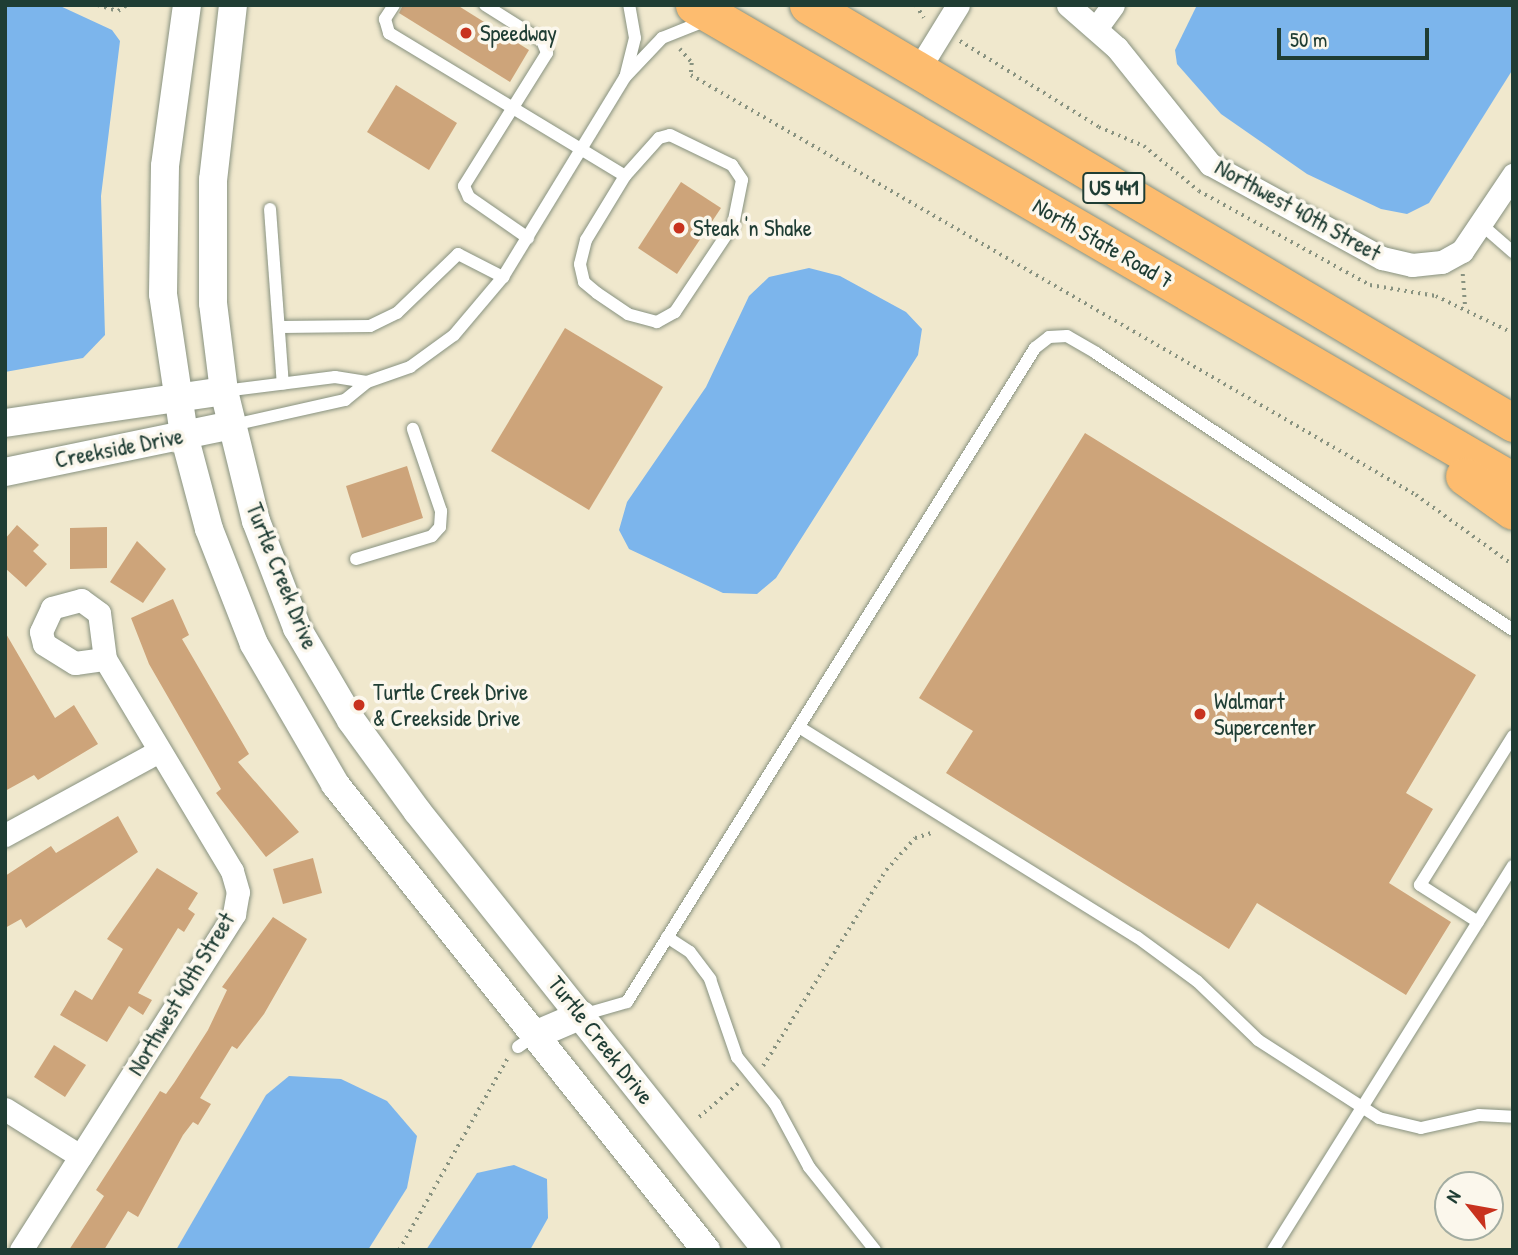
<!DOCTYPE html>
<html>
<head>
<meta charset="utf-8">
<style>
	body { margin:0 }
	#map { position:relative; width:1518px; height:1255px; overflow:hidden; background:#f0e8cd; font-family:"Patrick Hand",sans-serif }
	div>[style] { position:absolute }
	.water>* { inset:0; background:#7cb5ec }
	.building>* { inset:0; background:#cda47a }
	.path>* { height:3.5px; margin-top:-1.75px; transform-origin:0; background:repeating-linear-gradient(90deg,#889280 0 2px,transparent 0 7px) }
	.roads { filter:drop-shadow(0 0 2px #889280) drop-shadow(0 0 2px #889280) }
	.service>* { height:12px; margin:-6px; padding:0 6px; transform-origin:6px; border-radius:6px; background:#fff }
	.minor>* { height:23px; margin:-11.5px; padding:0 11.5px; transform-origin:11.5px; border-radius:11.5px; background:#fff }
	.tertiary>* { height:28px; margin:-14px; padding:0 14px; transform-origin:14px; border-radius:14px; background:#fff }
	.primary>* { height:37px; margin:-18.5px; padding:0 18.5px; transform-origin:18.5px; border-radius:18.5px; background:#fdbc6f }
	.dots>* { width:19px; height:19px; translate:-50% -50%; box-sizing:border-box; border:4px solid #fbf7ec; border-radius:50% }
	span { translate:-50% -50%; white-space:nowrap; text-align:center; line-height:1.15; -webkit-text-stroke:7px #fbf7ec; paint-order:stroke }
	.shield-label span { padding:2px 5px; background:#fbf7ec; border:2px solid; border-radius:5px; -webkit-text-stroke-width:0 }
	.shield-label { font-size:21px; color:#1f3d34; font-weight:700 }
	.poi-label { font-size:23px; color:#1f3d34 }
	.left { translate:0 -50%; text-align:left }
	.street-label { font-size:23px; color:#1f3d34 }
	.frame { position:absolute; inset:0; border:7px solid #1f3d34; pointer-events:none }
	.north { position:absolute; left:1434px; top:1171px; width:70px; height:70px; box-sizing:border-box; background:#fbf7ec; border:2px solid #a3ada2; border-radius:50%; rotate:301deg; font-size:19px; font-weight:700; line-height:28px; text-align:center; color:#1f3d34 }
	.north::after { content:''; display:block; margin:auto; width:24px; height:32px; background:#c8321e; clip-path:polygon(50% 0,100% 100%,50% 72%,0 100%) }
	.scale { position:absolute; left:1277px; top:28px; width:152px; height:32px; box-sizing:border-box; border:4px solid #1f3d34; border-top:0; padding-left:9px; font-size:21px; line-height:24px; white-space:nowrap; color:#1f3d34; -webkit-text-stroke:5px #fbf7ec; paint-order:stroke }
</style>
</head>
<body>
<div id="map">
	<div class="water">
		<div style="clip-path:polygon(5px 5px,58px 5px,112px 30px,120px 41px,101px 196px,105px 335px,83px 358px,5px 372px)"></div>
		<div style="clip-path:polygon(1197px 5px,1513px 5px,1513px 69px,1429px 203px,1407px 214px,1381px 209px,1307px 174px,1221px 114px,1177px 64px,1175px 50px)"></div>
		<div style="clip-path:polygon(809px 268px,840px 276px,906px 312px,922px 329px,918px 355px,776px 578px,757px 594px,723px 593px,629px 549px,619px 530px,627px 502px,706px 387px,749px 296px,769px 277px)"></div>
		<div style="clip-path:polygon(289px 1076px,341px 1079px,387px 1101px,417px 1136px,407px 1188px,368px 1250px,176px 1250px,266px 1095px)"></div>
		<div style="clip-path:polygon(514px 1165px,547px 1179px,548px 1218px,530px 1250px,426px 1250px,477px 1173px)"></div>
	</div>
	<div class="building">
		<div style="clip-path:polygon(403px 5px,457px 5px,529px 50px,510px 82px,399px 13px)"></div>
		<div style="clip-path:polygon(396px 85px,457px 123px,429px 170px,367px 132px)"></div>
		<div style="clip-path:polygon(681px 182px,721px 208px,677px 274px,638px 248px)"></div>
		<div style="clip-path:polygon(565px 328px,663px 387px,589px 510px,491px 451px)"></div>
		<div style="clip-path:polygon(1085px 433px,1476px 675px,1406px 793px,1433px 809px,1389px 883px,1451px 922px,1406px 995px,1257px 903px,1229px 949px,946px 773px,973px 731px,919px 698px)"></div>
		<div style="clip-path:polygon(407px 466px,423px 518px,362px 538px,346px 486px)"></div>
		<div style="clip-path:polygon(17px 525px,39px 545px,33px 551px,47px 564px,26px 587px,5px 568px,5px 539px)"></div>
		<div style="clip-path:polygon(107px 527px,107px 568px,70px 569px,70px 528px)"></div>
		<div style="clip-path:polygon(137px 541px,166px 569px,143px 603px,110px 582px)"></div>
		<div style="clip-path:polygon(173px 599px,189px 635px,182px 639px,249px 754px,238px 762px,299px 832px,266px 857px,216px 793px,221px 789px,149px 664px,131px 618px)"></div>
		<div style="clip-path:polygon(5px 632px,55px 718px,74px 705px,98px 744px,38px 780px,34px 775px,5px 791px)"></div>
		<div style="clip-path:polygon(118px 816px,138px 852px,26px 928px,21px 919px,5px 928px,5px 876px,51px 846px,56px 853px)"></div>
		<div style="clip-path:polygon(313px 858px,322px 893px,283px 904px,273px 869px)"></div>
		<div style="clip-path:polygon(157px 868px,198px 893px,188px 909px,195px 914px,184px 932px,178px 928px,138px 993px,152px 1000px,143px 1015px,129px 1006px,107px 1042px,60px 1015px,75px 990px,92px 1000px,123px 949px,107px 939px)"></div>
		<div style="clip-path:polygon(273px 917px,307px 939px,264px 1014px,237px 1049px,232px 1046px,200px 1098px,211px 1104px,198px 1125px,193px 1122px,183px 1135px,138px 1217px,128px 1211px,104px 1250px,69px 1250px,104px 1196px,96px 1190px,160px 1091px,166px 1094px,174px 1083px,208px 1030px,227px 990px,222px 987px)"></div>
		<div style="clip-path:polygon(54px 1045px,86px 1065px,65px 1097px,34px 1077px)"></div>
	</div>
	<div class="path">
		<div style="left:98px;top:5px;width:21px;rotate:17deg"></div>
		<div style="left:118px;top:11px;width:11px;rotate:-34deg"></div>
		<div style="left:916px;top:5px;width:15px;rotate:58deg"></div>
		<div style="left:960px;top:41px;width:163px;rotate:31.7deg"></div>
		<div style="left:1099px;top:127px;width:49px;rotate:22.9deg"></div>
		<div style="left:1144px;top:146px;width:71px;rotate:39.3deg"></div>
		<div style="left:1199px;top:191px;width:195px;rotate:28.8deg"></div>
		<div style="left:1370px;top:285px;width:67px;rotate:9.5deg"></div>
		<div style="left:1436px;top:296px;width:85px;rotate:25.7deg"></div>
		<div style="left:680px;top:49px;width:18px;rotate:49deg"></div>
		<div style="left:692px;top:63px;width:12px;rotate:95deg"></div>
		<div style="left:691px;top:75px;width:838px;rotate:30.08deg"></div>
		<div style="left:1416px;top:495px;width:120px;rotate:35.8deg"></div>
		<div style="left:1463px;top:274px;width:31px;rotate:86deg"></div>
		<div style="left:763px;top:1066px;width:231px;rotate:-57.9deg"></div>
		<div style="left:886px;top:870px;width:43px;rotate:-47.8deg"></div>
		<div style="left:915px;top:838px;width:17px;rotate:-17deg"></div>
		<div style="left:699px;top:1117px;width:52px;rotate:-40.4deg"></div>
		<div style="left:399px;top:1250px;width:219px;rotate:-60.5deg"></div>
	</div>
	<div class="roads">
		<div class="service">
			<div style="left:394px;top:5px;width:17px;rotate:123deg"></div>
			<div style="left:385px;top:19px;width:15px;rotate:74deg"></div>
			<div style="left:389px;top:33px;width:276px;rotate:31.2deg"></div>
			<div style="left:625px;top:176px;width:51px;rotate:-48.2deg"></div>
			<div style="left:659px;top:138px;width:11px;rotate:-15deg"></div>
			<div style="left:670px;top:135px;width:69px;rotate:25.8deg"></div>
			<div style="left:732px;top:165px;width:18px;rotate:56deg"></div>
			<div style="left:742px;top:180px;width:46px;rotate:101.3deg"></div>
			<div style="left:733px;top:225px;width:105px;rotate:123.7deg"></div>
			<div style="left:675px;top:312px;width:21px;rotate:151deg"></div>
			<div style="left:657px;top:322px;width:30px;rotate:-165deg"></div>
			<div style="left:628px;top:314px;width:37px;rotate:-146deg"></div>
			<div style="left:597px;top:293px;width:17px;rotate:-140deg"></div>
			<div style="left:584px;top:282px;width:18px;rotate:-103deg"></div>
			<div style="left:580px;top:264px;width:25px;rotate:-76deg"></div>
			<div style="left:586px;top:240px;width:75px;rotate:-58.6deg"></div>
			<div style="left:485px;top:5px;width:67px;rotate:32.3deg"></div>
			<div style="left:542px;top:41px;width:13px;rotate:67deg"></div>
			<div style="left:547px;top:53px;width:157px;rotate:122deg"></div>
			<div style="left:464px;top:186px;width:12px;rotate:66deg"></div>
			<div style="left:469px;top:197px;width:72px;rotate:34.8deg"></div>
			<div style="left:626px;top:74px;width:37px;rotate:-76deg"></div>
			<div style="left:635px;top:38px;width:34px;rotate:-100deg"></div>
			<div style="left:270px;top:209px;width:175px;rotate:85.8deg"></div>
			<div style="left:1483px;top:226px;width:40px;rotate:41deg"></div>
			<div style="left:281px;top:327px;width:89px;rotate:-0.6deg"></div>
			<div style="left:370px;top:326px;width:30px;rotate:-26deg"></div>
			<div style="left:397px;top:313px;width:85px;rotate:-44deg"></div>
			<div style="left:458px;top:254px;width:51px;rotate:27.1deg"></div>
			<div style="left:224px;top:391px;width:112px;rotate:-7.2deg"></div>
			<div style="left:335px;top:377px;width:32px;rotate:9deg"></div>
			<div style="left:233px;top:425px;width:115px;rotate:-12.6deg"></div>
			<div style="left:345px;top:400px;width:28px;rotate:-39deg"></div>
			<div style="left:367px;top:382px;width:46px;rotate:-19.2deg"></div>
			<div style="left:410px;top:367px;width:54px;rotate:-36deg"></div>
			<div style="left:454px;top:335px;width:76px;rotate:-49.8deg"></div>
			<div style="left:503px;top:277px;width:234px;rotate:-58.6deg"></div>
			<div style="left:625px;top:77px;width:54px;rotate:-46.5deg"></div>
			<div style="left:662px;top:38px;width:48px;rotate:-21.8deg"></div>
			<div style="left:356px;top:559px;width:79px;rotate:-16.8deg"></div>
			<div style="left:432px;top:536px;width:12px;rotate:-48deg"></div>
			<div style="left:440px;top:527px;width:16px;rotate:-86deg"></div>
			<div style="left:441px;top:511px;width:87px;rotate:-108.9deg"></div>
			<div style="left:799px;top:727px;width:398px;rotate:31.9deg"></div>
			<div style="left:1137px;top:937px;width:74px;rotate:36.3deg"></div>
			<div style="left:1197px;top:981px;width:85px;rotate:44deg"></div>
			<div style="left:1258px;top:1040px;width:144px;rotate:32.8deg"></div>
			<div style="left:1379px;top:1118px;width:43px;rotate:13.4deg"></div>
			<div style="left:1421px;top:1128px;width:59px;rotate:-12.6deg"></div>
			<div style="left:1479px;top:1115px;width:34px;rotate:3deg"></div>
			<div style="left:1478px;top:922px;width:69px;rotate:-147.5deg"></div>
			<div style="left:1420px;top:885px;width:176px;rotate:-58deg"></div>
			<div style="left:667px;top:937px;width:27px;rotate:33deg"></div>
			<div style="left:690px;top:952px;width:34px;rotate:53deg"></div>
			<div style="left:710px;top:979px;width:83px;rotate:70.9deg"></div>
			<div style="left:737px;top:1057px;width:60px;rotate:51deg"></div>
			<div style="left:775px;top:1104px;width:72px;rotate:61.6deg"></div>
			<div style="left:809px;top:1167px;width:106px;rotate:51.5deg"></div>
			<div style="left:582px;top:1015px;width:47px;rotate:-16.1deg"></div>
			<div style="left:627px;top:1002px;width:771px;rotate:-58.04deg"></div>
			<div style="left:1035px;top:348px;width:18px;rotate:-38deg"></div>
			<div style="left:1049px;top:337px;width:18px;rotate:-3deg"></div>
			<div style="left:1067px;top:336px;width:34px;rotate:30deg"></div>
			<div style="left:1096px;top:353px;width:501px;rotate:33.59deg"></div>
			<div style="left:518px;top:1047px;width:21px;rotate:-35deg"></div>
			<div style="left:1273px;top:1250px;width:453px;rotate:-58deg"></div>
		</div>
		<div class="minor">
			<div style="left:1068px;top:5px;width:65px;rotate:41.3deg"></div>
			<div style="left:1117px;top:48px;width:149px;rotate:51.3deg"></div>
			<div style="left:1210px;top:164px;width:196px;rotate:28.7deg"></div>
			<div style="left:1382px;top:258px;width:31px;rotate:13deg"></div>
			<div style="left:1412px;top:265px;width:30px;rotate:-6deg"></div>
			<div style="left:1442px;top:262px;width:23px;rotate:-29deg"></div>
			<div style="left:1462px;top:251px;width:92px;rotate:-56.1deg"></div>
			<div style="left:1097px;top:27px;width:27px;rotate:-54deg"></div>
			<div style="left:918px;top:70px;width:76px;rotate:-58.4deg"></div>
			<div style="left:5px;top:835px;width:175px;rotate:-28.6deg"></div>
			<div style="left:5px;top:1109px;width:89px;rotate:32.1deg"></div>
			<div style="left:21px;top:1250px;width:398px;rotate:-57.6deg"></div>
			<div style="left:234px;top:914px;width:22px;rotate:-80deg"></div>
			<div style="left:238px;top:892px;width:22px;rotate:-106deg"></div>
			<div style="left:232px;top:871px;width:247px;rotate:-120.9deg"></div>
			<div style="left:105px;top:659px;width:46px;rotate:-97.4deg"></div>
			<div style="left:99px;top:613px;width:22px;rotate:-144deg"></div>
			<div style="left:81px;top:600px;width:30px;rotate:165deg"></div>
			<div style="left:52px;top:608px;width:26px;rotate:115deg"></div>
			<div style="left:41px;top:632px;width:12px;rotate:76deg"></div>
			<div style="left:44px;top:644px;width:36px;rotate:32deg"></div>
			<div style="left:75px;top:663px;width:30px;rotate:-8deg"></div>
		</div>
		<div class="tertiary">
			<div style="left:187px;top:5px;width:162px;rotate:97.8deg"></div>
			<div style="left:165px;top:166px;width:128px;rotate:90.9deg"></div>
			<div style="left:163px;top:294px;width:143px;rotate:81.5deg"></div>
			<div style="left:184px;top:435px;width:97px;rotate:75.1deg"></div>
			<div style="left:209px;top:529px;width:123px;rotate:68.6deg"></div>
			<div style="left:254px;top:644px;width:162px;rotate:59.9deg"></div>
			<div style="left:335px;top:784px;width:596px;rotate:51.48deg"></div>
			<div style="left:233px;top:5px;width:176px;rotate:96.5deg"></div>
			<div style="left:213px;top:180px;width:123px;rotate:90deg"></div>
			<div style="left:213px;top:303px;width:89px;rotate:82.9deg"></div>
			<div style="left:224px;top:391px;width:134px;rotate:76.2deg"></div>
			<div style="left:256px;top:521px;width:115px;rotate:69deg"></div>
			<div style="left:297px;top:628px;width:107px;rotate:59.6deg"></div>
			<div style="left:351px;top:720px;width:112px;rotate:54deg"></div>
			<div style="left:417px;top:811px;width:561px;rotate:51.44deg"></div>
			<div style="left:5px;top:423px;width:221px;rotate:-8.3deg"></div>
			<div style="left:5px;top:472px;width:232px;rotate:-11.7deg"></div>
			<div style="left:535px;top:1035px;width:51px;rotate:-23.1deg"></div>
		</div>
		<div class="primary">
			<div style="left:694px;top:5px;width:947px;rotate:30.17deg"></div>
			<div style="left:808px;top:5px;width:820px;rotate:30.66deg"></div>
			<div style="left:1464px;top:476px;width:60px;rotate:35.5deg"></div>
		</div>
	</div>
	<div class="dots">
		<div style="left:466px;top:33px;background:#c8321e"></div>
		<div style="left:679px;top:228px;background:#c8321e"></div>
		<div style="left:359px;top:705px;background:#c8321e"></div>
		<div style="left:1200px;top:714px;background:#c8321e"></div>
	</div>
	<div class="shield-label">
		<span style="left:1114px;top:188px">US 441</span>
	</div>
	<div class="poi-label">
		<span class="left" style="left:480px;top:33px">Speedway</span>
		<span class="left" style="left:693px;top:228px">Steak 'n Shake</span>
		<span class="left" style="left:373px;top:705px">Turtle Creek Drive<br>&amp; Creekside Drive</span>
		<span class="left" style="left:1214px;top:714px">Walmart<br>Supercenter</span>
	</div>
	<div class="street-label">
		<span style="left:1298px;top:210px;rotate:29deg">Northwest 40th Street</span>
		<span style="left:1103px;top:243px;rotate:30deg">North State Road 7</span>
		<span style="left:119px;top:448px;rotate:-11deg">Creekside Drive</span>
		<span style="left:282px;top:576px;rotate:68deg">Turtle Creek Drive</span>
		<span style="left:181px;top:994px;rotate:-59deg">Northwest 40th Street</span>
		<span style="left:601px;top:1040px;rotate:52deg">Turtle Creek Drive</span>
	</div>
	<div class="frame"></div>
	<div class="north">N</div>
	<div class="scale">50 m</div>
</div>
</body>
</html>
